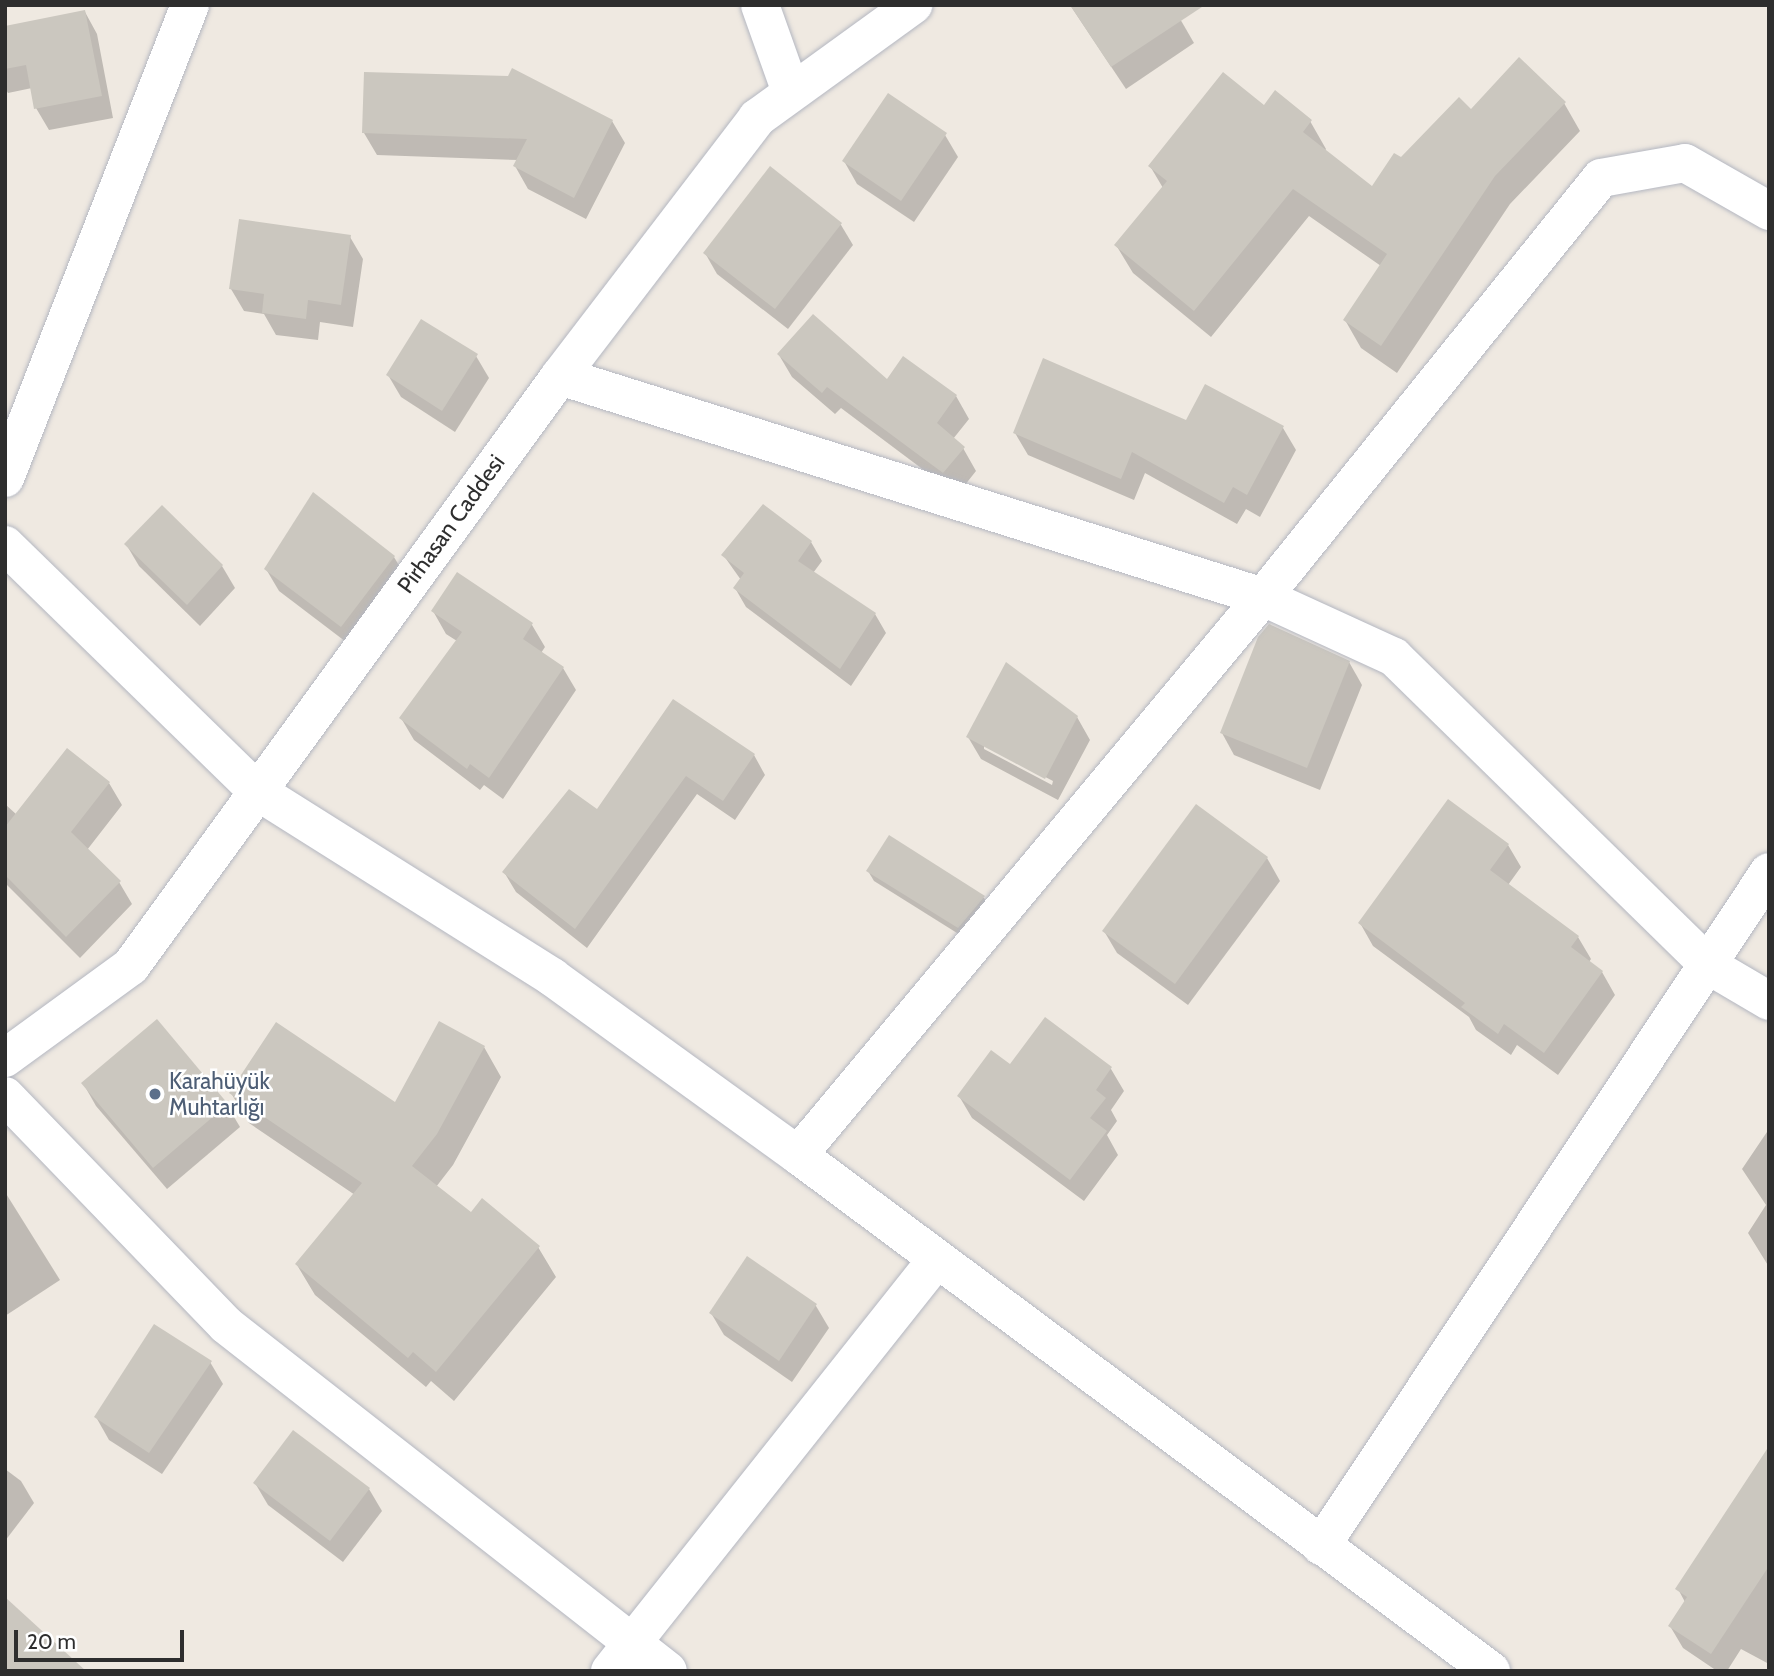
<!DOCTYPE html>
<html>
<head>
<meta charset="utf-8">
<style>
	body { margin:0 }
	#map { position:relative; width:1774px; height:1676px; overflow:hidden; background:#efe9e1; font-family:Cabin,sans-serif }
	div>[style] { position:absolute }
	.shadow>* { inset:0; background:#0003 }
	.building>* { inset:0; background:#cbc7bf }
	.roads { filter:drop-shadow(0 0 2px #b4b7c1) drop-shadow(0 0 2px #b4b7c1) }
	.minor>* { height:38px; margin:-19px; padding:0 19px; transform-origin:19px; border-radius:19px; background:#fff }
	.dots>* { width:19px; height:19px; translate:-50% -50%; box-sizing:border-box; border:4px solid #fff; border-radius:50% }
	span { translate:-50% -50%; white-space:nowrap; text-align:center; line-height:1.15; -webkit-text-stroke:5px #fff; paint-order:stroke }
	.street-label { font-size:23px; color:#2e2e2e }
	.service-label { font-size:23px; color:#4e5e75 }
	.left { translate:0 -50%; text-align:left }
	.frame { position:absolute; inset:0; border:7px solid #2e2e2e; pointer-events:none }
	.scale { position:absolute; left:14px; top:1630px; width:170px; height:32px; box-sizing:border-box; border:4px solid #2e2e2e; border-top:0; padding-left:9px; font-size:21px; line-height:24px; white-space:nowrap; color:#2e2e2e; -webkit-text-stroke:5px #fff; paint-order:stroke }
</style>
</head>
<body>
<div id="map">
	<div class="shadow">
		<div style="clip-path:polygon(1070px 5px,1172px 5px,1194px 43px,1126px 89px)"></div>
		<div style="clip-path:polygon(85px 12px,97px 34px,113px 118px,49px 130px,36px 108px,32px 88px,8px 93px,5px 88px,5px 27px)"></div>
		<div style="clip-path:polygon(1564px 103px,1580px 131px,1510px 204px,1397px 373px,1361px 348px,1345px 320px,1381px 266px,1309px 216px,1211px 337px,1133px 273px,1116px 245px,1163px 188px,1150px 166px,1264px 107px,1310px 121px,1326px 149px,1325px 151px,1372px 189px,1401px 159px,1471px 112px)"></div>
		<div style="clip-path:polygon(612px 121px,625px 143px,586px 219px,528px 189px,515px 166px,518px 160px,377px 155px,364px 133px)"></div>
		<div style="clip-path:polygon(945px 135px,958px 157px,914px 222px,857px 184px,844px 161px)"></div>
		<div style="clip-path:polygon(770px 169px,841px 225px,853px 245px,788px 329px,717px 274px,705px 253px)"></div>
		<div style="clip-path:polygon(350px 237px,363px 259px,353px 327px,320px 322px,318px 340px,276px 335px,264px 314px,244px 311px,231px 289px)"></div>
		<div style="clip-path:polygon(779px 355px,956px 396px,969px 419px,953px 439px,963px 448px,976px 471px,957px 495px,841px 408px,835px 414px,792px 377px)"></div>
		<div style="clip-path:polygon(476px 356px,489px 378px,455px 432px,401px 397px,388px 375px)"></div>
		<div style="clip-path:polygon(1187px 422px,1283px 428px,1296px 450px,1260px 517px,1246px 509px,1237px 524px,1145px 473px,1134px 500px,1028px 455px,1015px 433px)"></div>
		<div style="clip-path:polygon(763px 506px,811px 542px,822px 561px,813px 573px,875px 614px,886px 633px,851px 686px,746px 607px,735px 588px,741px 580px,724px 556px)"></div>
		<div style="clip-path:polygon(162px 507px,222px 566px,235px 588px,200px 626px,139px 566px,126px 544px)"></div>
		<div style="clip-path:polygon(394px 557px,407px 579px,354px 648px,279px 591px,266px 569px)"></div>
		<div style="clip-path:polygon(457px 575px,532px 625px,545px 647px,541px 653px,563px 668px,576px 690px,503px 799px,484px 785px,480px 790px,414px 740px,401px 718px,457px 641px,446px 634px,433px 611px)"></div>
		<div style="clip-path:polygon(1349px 662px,1362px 685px,1320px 790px,1234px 755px,1222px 733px)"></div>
		<div style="clip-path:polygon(673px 701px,754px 755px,765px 775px,735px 820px,697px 794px,587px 948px,516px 892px,504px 872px,598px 811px)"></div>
		<div style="clip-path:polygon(evenodd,1077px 717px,1090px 740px,1058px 800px,981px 759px,968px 737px,1077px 717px,984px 745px,1053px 781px,1052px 785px,984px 749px,984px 745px)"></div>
		<div style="clip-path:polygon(109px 783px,122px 805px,87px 850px,119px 882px,132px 904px,80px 958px,5px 883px,5px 804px,17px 815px)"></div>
		<div style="clip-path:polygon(890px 837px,984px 898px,990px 908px,965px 938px,874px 881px,868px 871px)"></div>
		<div style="clip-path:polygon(1508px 845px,1521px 867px,1508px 885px,1578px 937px,1591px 959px,1589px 962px,1602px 972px,1615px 995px,1558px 1075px,1517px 1045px,1511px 1055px,1476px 1030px,1469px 1017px,1373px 946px,1360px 923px)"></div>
		<div style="clip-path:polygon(1267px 858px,1280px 881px,1188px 1005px,1117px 953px,1104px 931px)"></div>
		<div style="clip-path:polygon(1045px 1019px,1111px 1069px,1124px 1091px,1111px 1110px,1117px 1121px,1107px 1135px,1118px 1155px,1084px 1201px,972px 1118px,959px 1096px,1010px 1067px)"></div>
		<div style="clip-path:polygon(156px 1022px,227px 1105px,240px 1127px,167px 1189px,96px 1106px,83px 1083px)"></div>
		<div style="clip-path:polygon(484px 1047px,501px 1077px,453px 1165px,436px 1187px,471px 1215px,538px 1247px,556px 1277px,454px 1401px,431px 1381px,426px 1387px,315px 1295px,297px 1265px,355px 1195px,249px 1123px,231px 1093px,395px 1105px)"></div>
		<div style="clip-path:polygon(1769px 1129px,1769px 1267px,1748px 1233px,1766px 1205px,1742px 1169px)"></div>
		<div style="clip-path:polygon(5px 1192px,60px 1280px,5px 1316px)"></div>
		<div style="clip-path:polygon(748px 1259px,816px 1306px,829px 1328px,792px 1382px,724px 1335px,711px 1313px)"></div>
		<div style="clip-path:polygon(210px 1362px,223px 1384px,162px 1474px,109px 1440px,96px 1417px)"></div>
		<div style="clip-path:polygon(5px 1469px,21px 1481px,34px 1503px,5px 1541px)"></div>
		<div style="clip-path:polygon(1769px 1470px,1769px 1664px,1741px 1649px,1727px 1671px,1717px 1671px,1683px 1648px,1670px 1626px,1685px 1602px,1678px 1589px)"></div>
		<div style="clip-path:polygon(255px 1483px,369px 1489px,382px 1511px,343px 1562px,268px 1505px)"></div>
	</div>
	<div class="building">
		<div style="clip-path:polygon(1070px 5px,1205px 5px,1111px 67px)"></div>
		<div style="clip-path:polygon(85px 10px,102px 96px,34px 109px,26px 65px,5px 69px,5px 26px)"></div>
		<div style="clip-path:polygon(1519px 57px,1566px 102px,1495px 176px,1381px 346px,1343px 320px,1387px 254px,1293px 189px,1194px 311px,1114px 245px,1167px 181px,1148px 166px,1223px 72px,1264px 105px,1275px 90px,1312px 120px,1303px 132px,1372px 186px,1394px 153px,1401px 157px,1459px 97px,1471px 109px)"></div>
		<div style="clip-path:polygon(512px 68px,613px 120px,574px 198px,513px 166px,527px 139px,362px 133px,364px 72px,508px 76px)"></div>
		<div style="clip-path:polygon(888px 93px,947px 133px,901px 201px,842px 161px)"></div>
		<div style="clip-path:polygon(770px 166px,842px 223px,775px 309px,703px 253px)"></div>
		<div style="clip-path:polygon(239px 219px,351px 235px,341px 305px,308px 300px,306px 319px,262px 313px,264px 294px,229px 289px)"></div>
		<div style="clip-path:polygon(813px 314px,887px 379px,903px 356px,957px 395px,937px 423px,965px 447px,943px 473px,827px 387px,822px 393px,777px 354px)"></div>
		<div style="clip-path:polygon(421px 319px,478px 354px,442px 411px,386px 375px)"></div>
		<div style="clip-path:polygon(1043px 358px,1186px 420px,1205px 384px,1284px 426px,1247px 495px,1233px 487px,1224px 503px,1132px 452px,1121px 479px,1013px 433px)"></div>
		<div style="clip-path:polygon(313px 492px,395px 556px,341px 627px,264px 569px)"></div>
		<div style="clip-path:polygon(763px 504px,812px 541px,798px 561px,876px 613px,840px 669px,733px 588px,744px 573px,721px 555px)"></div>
		<div style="clip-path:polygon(162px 505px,223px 565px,187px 605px,124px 544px)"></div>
		<div style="clip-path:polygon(457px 572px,533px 623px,523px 639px,564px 667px,489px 778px,470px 764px,467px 769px,399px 718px,462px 632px,431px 611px)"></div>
		<div style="clip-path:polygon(1269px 624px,1350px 661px,1307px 768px,1220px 733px,1258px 637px)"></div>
		<div style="clip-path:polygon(1006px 662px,1078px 716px,1045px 779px,966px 737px)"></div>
		<div style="clip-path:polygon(673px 699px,755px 754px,723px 801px,686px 776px,575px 929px,502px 872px,569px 789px,597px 809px)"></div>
		<div style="clip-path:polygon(67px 748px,110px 782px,71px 832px,121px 881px,66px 937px,5px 875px,5px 827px)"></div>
		<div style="clip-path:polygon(1448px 799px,1509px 844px,1490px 870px,1579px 936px,1571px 947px,1603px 971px,1544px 1053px,1504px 1024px,1498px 1034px,1461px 1007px,1465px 1003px,1358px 923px)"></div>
		<div style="clip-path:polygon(1196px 804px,1268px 857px,1175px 984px,1102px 931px)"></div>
		<div style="clip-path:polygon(889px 835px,985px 896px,958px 928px,866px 871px)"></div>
		<div style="clip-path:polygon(1045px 1017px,1112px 1067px,1096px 1090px,1106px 1098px,1090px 1118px,1107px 1131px,1070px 1180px,957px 1096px,991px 1050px,1010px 1064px)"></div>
		<div style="clip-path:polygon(157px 1019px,228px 1104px,153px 1168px,81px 1083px)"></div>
		<div style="clip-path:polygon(439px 1021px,485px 1046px,437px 1134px,412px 1166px,471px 1212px,482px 1198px,540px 1246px,436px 1372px,413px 1352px,408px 1358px,295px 1264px,362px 1183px,229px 1093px,276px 1022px,395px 1102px)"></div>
		<div style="clip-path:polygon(747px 1256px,817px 1304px,779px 1361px,709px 1313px)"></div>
		<div style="clip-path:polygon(154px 1324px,212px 1361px,149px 1453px,94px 1417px)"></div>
		<div style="clip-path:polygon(293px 1430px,370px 1488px,330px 1541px,253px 1483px)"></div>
		<div style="clip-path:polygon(1769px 1446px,1769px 1566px,1711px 1654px,1668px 1626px,1687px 1597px,1675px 1589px)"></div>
		<div style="clip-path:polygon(5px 1597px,86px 1671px,5px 1671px)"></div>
	</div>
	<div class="roads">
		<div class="minor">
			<div style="left:760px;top:5px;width:92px;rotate:70.4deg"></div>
			<div style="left:560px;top:376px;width:737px;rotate:17.45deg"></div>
			<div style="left:1263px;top:597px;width:144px;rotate:24.6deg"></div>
			<div style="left:1394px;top:657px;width:440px;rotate:44.4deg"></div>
			<div style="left:1708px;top:965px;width:71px;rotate:30.5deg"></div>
			<div style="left:5px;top:478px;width:508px;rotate:-68.64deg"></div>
			<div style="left:5px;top:545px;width:352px;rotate:44.3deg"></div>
			<div style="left:257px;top:791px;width:349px;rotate:32.2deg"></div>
			<div style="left:552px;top:977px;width:304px;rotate:35.9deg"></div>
			<div style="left:798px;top:1155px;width:864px;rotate:36.67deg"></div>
			<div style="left:5px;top:1058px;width:156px;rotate:-36.1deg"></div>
			<div style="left:131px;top:966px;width:729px;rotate:-53.98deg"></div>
			<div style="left:560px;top:376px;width:325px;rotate:-52.6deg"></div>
			<div style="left:757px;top:118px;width:193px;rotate:-35.9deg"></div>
			<div style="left:5px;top:1096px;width:318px;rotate:46deg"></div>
			<div style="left:226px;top:1325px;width:561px;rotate:38.05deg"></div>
			<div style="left:798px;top:1155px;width:726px;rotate:-50.19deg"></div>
			<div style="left:1263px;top:597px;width:538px;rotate:-51.11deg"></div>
			<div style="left:1601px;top:178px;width:85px;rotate:-10.1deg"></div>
			<div style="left:1685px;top:163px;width:97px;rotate:29.7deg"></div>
			<div style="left:1321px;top:1546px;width:809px;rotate:-56.39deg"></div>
			<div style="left:610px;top:1671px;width:526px;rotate:-51.56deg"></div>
		</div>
	</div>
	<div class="dots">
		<div style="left:155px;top:1094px;background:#5c6f8a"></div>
	</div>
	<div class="street-label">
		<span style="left:451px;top:524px;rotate:-54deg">Pirhasan Caddesi</span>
	</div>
	<div class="service-label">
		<span class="left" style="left:169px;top:1094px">Karahüyük<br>Muhtarlığı</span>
	</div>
	<div class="frame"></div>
	<div class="scale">20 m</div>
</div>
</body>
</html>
